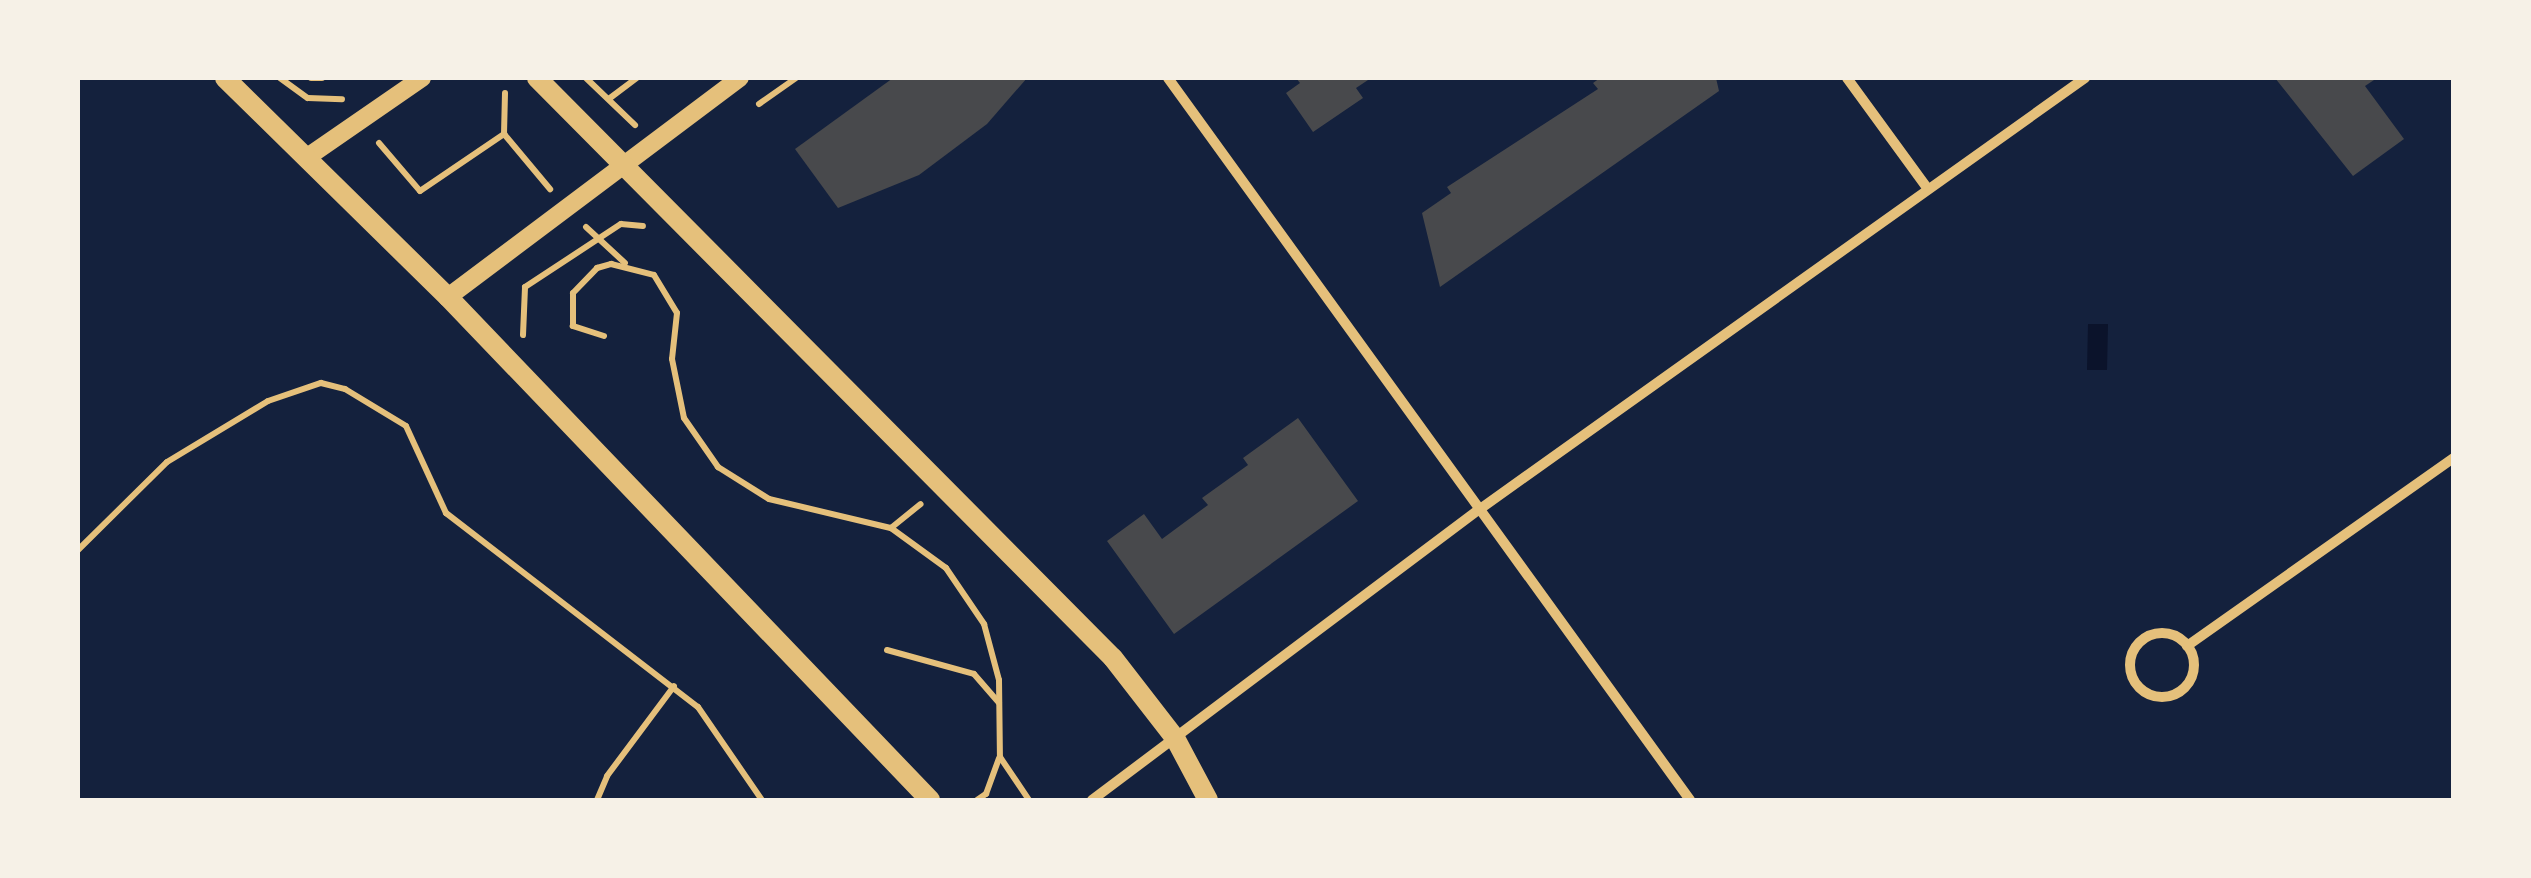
<!DOCTYPE html>
<html>
<head>
<meta charset="utf-8">
<style>
	body { margin:0 }
	#map { position:relative; width:2531px; height:878px; overflow:hidden; background:#14213d; font-family:"Nunito Sans",sans-serif }
	div>[style] { position:absolute }
	.water>* { inset:0; background:#0b132b }
	.building>* { inset:0; background:#48494c }
	.path>* { height:6px; margin:-3px; padding:0 3px; transform-origin:3px; border-radius:3px; background:#e5c07b }
	.minor>* { height:10px; margin:-5px; padding:0 5px; transform-origin:5px; border-radius:5px; background:#e5c07b }
	.minor>.ring { margin:-5px; padding:0; box-sizing:content-box; background:none; border:10px solid #e5c07b; border-radius:50% }
	.tertiary>* { height:18px; margin:-9px; padding:0 9px; transform-origin:9px; border-radius:9px; background:#e5c07b }
	.secondary>* { height:20px; margin:-10px; padding:0 10px; transform-origin:10px; border-radius:10px; background:#e5c07b }
	span { translate:-50% -50%; white-space:nowrap; text-align:center; line-height:1.15; -webkit-text-stroke:8px #f6f1e7; paint-order:stroke }
	.frame { position:absolute; inset:0; border:80px solid #f6f1e7; pointer-events:none }
</style>
</head>
<body>
<div id="map">
	<div class="water">
		<div style="clip-path:polygon(2088px 324px,2108px 324px,2107px 370px,2087px 370px)"></div>
	</div>
	<div class="building">
		<div style="clip-path:polygon(893px 78px,1027px 78px,987px 124px,919px 175px,838px 208px,795px 149px)"></div>
		<div style="clip-path:polygon(1296px 78px,1371px 78px,1356px 88px,1363px 98px,1313px 132px,1286px 93px,1300px 83px)"></div>
		<div style="clip-path:polygon(1600px 78px,1716px 78px,1719px 91px,1440px 287px,1422px 213px,1451px 193px,1447px 187px,1598px 89px,1593px 83px)"></div>
		<div style="clip-path:polygon(2275px 78px,2377px 78px,2365px 86px,2404px 139px,2353px 176px)"></div>
		<div style="clip-path:polygon(1298px 418px,1358px 501px,1174px 634px,1107px 541px,1144px 514px,1162px 539px,1208px 505px,1202px 498px,1248px 465px,1243px 458px)"></div>
	</div>
	<div class="path">
		<div style="left:280px;top:78px;width:34px;rotate:36deg"></div>
		<div style="left:308px;top:98px;width:34px;rotate:2deg"></div>
		<div style="left:311px;top:78px;width:11px"></div>
		<div style="left:586px;top:78px;width:68px;rotate:43.8deg"></div>
		<div style="left:610px;top:98px;width:34px;rotate:-37deg"></div>
		<div style="left:759px;top:104px;width:45px;rotate:-35.1deg"></div>
		<div style="left:504px;top:134px;width:41px;rotate:-88.6deg"></div>
		<div style="left:379px;top:143px;width:63px;rotate:49.5deg"></div>
		<div style="left:420px;top:191px;width:102px;rotate:-34.2deg"></div>
		<div style="left:504px;top:134px;width:72px;rotate:50.1deg"></div>
		<div style="left:586px;top:227px;width:53px;rotate:42.7deg"></div>
		<div style="left:523px;top:335px;width:48px;rotate:-87.6deg"></div>
		<div style="left:525px;top:287px;width:115px;rotate:-33.3deg"></div>
		<div style="left:621px;top:224px;width:22px;rotate:5deg"></div>
		<div style="left:604px;top:336px;width:33px;rotate:-162deg"></div>
		<div style="left:573px;top:326px;width:33px;rotate:-90deg"></div>
		<div style="left:573px;top:293px;width:35px;rotate:-46deg"></div>
		<div style="left:597px;top:268px;width:15px;rotate:-16deg"></div>
		<div style="left:611px;top:264px;width:44px;rotate:14.3deg"></div>
		<div style="left:654px;top:275px;width:44px;rotate:58.8deg"></div>
		<div style="left:677px;top:313px;width:46px;rotate:96.2deg"></div>
		<div style="left:672px;top:359px;width:60px;rotate:78.5deg"></div>
		<div style="left:684px;top:418px;width:60px;rotate:55.2deg"></div>
		<div style="left:718px;top:467px;width:60px;rotate:32.1deg"></div>
		<div style="left:769px;top:499px;width:125px;rotate:13.4deg"></div>
		<div style="left:891px;top:528px;width:68px;rotate:36deg"></div>
		<div style="left:946px;top:568px;width:68px;rotate:55.8deg"></div>
		<div style="left:984px;top:624px;width:58px;rotate:75deg"></div>
		<div style="left:999px;top:680px;width:77px;rotate:89.3deg"></div>
		<div style="left:1000px;top:757px;width:52px;rotate:56deg"></div>
		<div style="left:891px;top:528px;width:38px;rotate:-39deg"></div>
		<div style="left:78px;top:550px;width:125px;rotate:-44.7deg"></div>
		<div style="left:167px;top:462px;width:118px;rotate:-31.1deg"></div>
		<div style="left:268px;top:401px;width:56px;rotate:-18.8deg"></div>
		<div style="left:321px;top:383px;width:25px;rotate:14deg"></div>
		<div style="left:345px;top:389px;width:71px;rotate:31.2deg"></div>
		<div style="left:406px;top:426px;width:96px;rotate:65.3deg"></div>
		<div style="left:446px;top:513px;width:318px;rotate:37.6deg"></div>
		<div style="left:698px;top:707px;width:113px;rotate:55.5deg"></div>
		<div style="left:887px;top:650px;width:90px;rotate:15.4deg"></div>
		<div style="left:974px;top:674px;width:38px;rotate:49deg"></div>
		<div style="left:597px;top:800px;width:26px;rotate:-67deg"></div>
		<div style="left:607px;top:776px;width:112px;rotate:-53.3deg"></div>
		<div style="left:977px;top:800px;width:11px;rotate:-34deg"></div>
		<div style="left:986px;top:794px;width:38px;rotate:-70deg"></div>
	</div>
	<div class="minor">
		<div style="left:1168px;top:78px;width:891px;rotate:54.13deg"></div>
		<div style="left:1847px;top:78px;width:137px;rotate:53.9deg"></div>
		<div class="ring" style="left:2130px;top:633px;width:54px;height:54px"></div>
		<div style="left:2187px;top:646px;width:327px;rotate:-35.2deg"></div>
		<div style="left:1092px;top:800px;width:485px;rotate:-36.9deg"></div>
		<div style="left:1480px;top:509px;width:743px;rotate:-35.47deg"></div>
	</div>
	<div class="tertiary">
		<div style="left:306px;top:158px;width:141px;rotate:-34.6deg"></div>
		<div style="left:448px;top:297px;width:365px;rotate:-36.9deg"></div>
	</div>
	<div class="secondary">
		<div style="left:225px;top:78px;width:313px;rotate:44.5deg"></div>
		<div style="left:448px;top:297px;width:697px;rotate:46.22deg"></div>
		<div style="left:537px;top:78px;width:817px;rotate:45.2deg"></div>
		<div style="left:1113px;top:658px;width:101px;rotate:52.2deg"></div>
		<div style="left:1175px;top:738px;width:70px;rotate:62deg"></div>
	</div>
	<div class="frame"></div>
</div>
</body>
</html>
